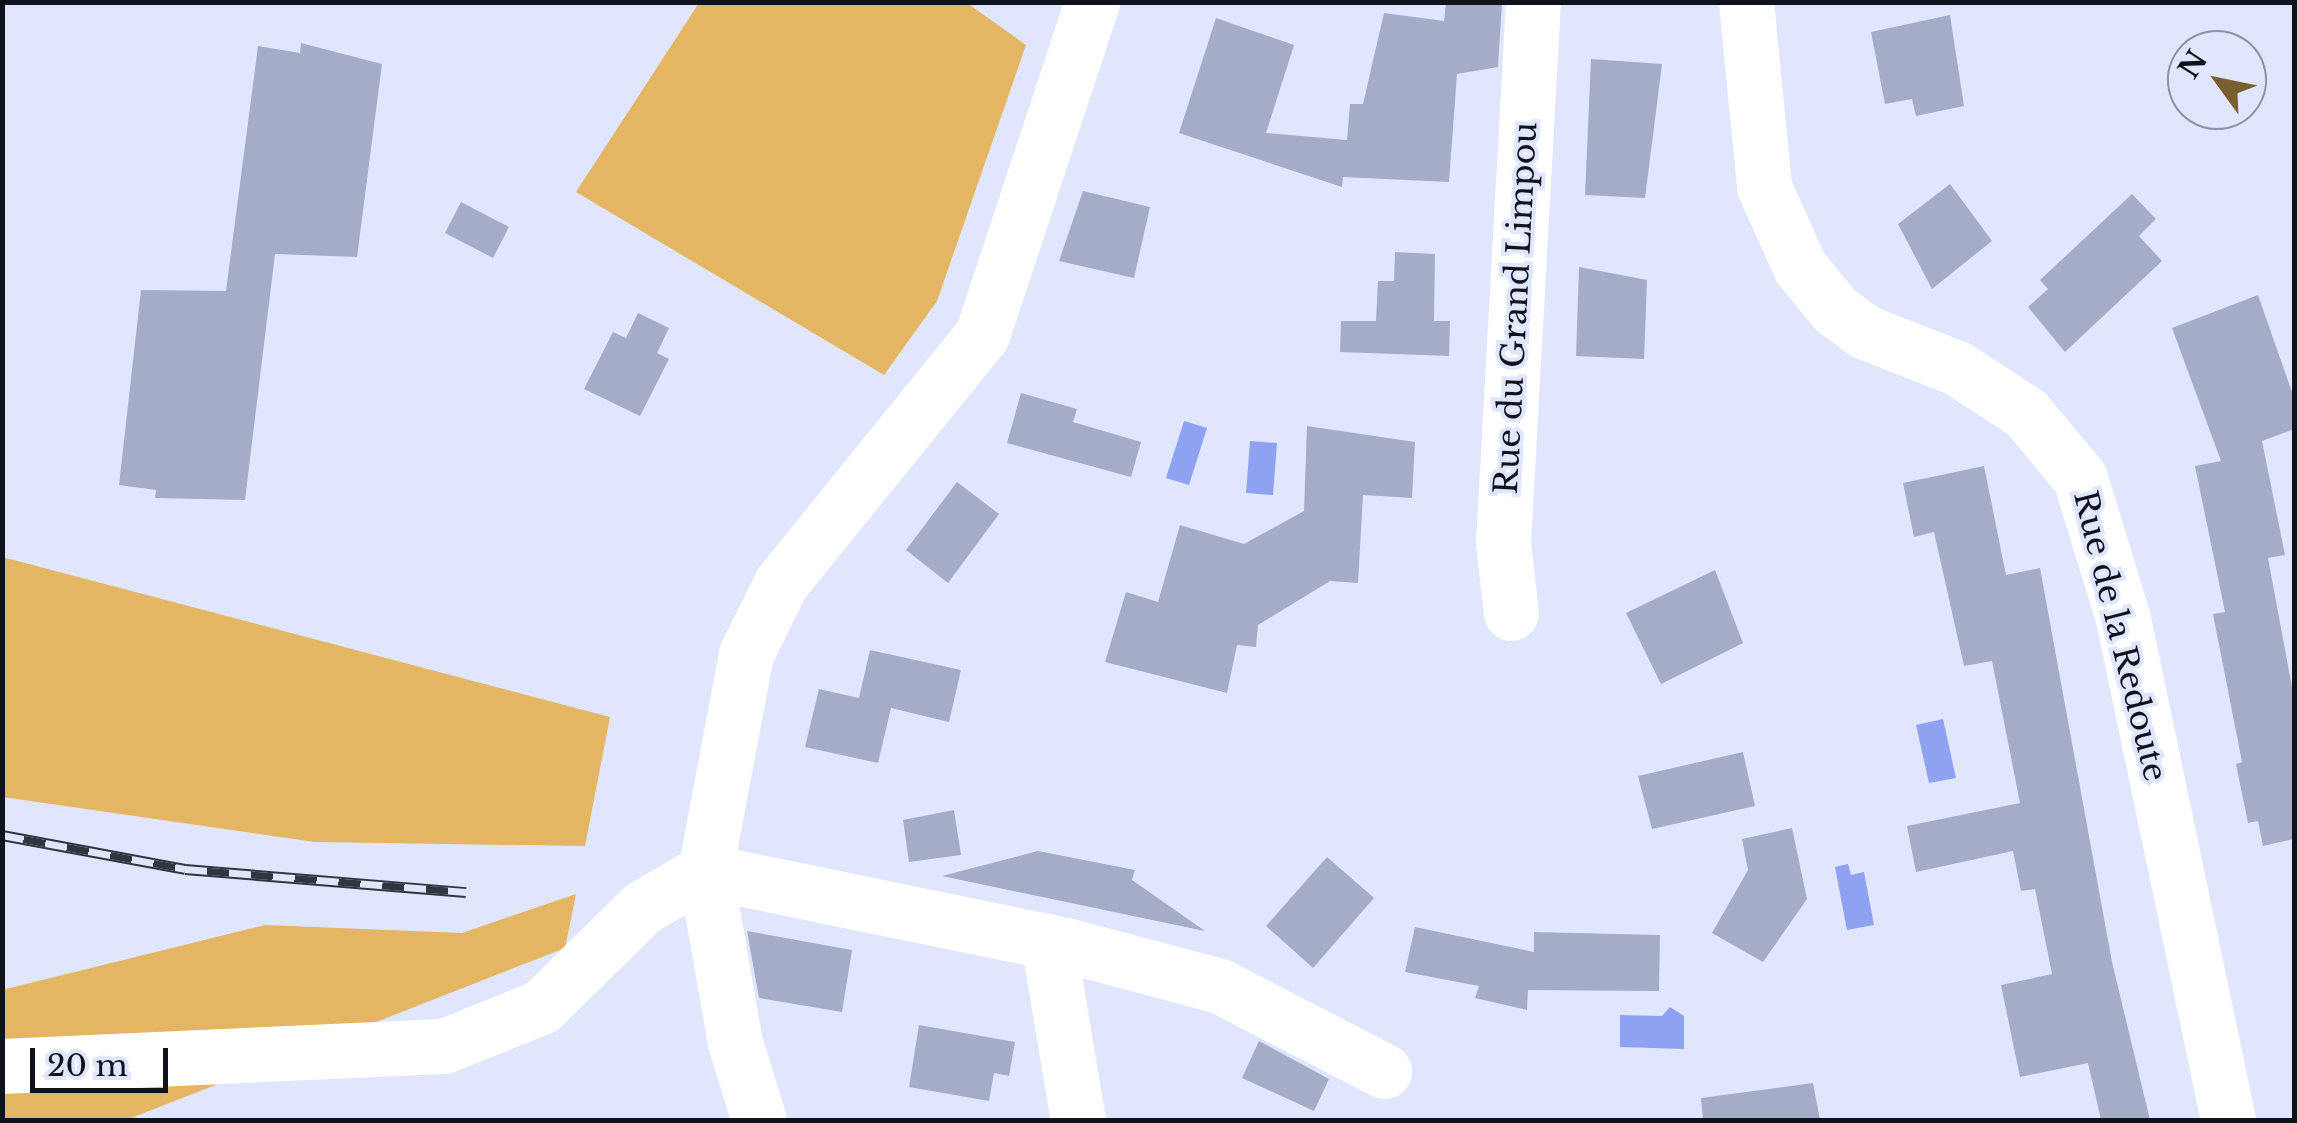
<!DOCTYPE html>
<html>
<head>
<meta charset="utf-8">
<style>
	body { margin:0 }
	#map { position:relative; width:2297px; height:1123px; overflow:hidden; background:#dfe6fd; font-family:"Libre Baskerville",serif }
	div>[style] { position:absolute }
	.green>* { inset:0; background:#e4b562 }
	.water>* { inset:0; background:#8fa2f1 }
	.building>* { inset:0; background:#a5acc8 }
	.minor>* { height:55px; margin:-27.5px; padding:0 27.5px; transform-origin:27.5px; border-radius:27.5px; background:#fff }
	.rail>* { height:11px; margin-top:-5.5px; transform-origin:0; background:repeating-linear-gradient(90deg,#dfe6fd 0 22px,#313540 0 44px); box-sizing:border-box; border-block:2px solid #313540 }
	span { translate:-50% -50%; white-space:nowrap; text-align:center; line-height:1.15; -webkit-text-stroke:8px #dfe6fd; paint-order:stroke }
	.street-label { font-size:32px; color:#10131c }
	.frame { position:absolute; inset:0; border:5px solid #10131c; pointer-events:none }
	.north { position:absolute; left:2167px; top:30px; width:100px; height:100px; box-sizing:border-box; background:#dfe6fd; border:2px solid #8c92a3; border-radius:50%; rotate:303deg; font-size:28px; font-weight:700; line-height:40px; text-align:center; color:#10131c }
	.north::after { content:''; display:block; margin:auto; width:35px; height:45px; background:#795e30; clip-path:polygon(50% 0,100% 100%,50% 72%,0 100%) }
	.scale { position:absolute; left:30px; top:1048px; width:138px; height:45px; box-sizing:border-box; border:5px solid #10131c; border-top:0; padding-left:12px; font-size:30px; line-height:35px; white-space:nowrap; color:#10131c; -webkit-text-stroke:8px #dfe6fd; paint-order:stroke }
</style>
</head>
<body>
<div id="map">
	<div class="green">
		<div style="clip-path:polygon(699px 3px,967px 3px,1026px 45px,937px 301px,884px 375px,576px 192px)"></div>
		<div style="clip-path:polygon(2px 557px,610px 717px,585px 846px,315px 842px,3px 797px)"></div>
		<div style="clip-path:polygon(576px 894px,565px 948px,126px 1120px,3px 1120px,2px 990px,265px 925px,462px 933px)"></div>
	</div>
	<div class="water">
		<div style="clip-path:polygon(1184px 421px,1207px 428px,1189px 485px,1166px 478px)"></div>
		<div style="clip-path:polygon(1250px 441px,1277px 443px,1273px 495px,1246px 493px)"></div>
		<div style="clip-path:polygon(1943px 719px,1956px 778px,1929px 783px,1916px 725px)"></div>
		<div style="clip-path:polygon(1848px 864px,1851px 875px,1864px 872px,1874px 925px,1847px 930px,1835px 867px)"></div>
		<div style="clip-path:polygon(1670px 1007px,1684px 1016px,1684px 1049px,1620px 1047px,1620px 1015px,1662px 1016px)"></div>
	</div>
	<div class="building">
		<div style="clip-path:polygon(1446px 2px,1502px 2px,1498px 67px,1457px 74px,1449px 182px,1343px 177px,1342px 187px,1179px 133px,1216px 18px,1294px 45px,1266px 133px,1347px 140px,1350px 104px,1363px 104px,1384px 13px,1444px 21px)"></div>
		<div style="clip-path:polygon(1950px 15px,1964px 106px,1916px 116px,1912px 99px,1885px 104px,1871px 32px)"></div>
		<div style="clip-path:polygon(301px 43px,382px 64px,357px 257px,275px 254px,245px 500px,155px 498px,156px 490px,119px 485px,141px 290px,226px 291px,258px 46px,300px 53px)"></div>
		<div style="clip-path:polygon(1591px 59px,1662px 64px,1645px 198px,1585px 195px)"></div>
		<div style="clip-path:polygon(1950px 184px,1992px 241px,1932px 289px,1898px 224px)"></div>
		<div style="clip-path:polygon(1083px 191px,1150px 207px,1134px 278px,1059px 261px)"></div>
		<div style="clip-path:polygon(2132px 194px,2156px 219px,2139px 236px,2162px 261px,2065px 352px,2028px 307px,2048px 289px,2040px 280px)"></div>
		<div style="clip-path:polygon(461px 202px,509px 227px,493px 258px,445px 233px)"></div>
		<div style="clip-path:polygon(1395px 252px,1435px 254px,1434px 321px,1450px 321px,1449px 356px,1340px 352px,1341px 321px,1376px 321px,1378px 281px,1394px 281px)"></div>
		<div style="clip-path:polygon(1579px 267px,1647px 280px,1644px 359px,1576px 356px)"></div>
		<div style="clip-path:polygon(2258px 295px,2294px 398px,2294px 429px,2262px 441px,2285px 555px,2268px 558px,2294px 698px,2294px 839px,2263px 846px,2258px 821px,2248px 823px,2236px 764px,2242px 762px,2213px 614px,2225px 612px,2195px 466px,2221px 461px,2172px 328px)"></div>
		<div style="clip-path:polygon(638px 313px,669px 328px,657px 353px,669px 359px,640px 416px,584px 389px,613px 332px,626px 338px)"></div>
		<div style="clip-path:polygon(1021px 393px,1077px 409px,1073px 422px,1141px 442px,1131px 477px,1007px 443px)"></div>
		<div style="clip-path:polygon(1307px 426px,1415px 442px,1412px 498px,1363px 495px,1358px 583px,1330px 581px,1258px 625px,1256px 647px,1237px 645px,1227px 693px,1105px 662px,1126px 592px,1158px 602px,1180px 525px,1244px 544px,1304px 511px)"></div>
		<div style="clip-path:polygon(1984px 466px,2006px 575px,2040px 568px,2112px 962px,2150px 1120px,2101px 1120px,2088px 1063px,2020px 1077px,2001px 985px,2052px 974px,2035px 889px,2021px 891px,2013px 851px,1916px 872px,1907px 826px,2020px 803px,1992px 661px,1964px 666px,1934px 532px,1914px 537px,1903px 483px)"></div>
		<div style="clip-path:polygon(957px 482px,999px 514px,948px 583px,906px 550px)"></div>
		<div style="clip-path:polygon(1715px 570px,1743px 643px,1661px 684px,1626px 613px)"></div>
		<div style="clip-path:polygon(870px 650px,961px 670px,949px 722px,891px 708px,878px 763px,805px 747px,819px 689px,859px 698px)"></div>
		<div style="clip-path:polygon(1743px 752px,1755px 806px,1652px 829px,1638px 776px)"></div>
		<div style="clip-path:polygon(954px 810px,961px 855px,909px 862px,903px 820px)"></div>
		<div style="clip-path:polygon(1792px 828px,1807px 899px,1763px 962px,1712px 933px,1748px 870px,1742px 839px)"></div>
		<div style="clip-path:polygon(1038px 851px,1135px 870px,1132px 880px,1205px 931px,942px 876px)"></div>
		<div style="clip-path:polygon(1327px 857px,1374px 898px,1313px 968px,1266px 926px)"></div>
		<div style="clip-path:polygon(1415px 927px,1534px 952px,1534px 932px,1660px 935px,1659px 991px,1528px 990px,1527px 1010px,1475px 998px,1479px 986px,1405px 972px)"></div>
		<div style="clip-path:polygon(747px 931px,852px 950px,842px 1012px,759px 998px)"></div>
		<div style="clip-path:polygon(919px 1025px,1015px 1042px,1009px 1076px,994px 1073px,989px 1101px,909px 1087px)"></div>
		<div style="clip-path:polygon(1259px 1041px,1329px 1079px,1314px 1111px,1242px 1078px)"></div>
		<div style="clip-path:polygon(1813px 1083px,1820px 1120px,1703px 1120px,1701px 1098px)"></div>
	</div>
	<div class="minor">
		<div style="left:1746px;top:2px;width:186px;rotate:84.4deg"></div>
		<div style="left:1764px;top:187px;width:88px;rotate:65.8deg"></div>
		<div style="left:1800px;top:267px;width:55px;rotate:50.9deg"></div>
		<div style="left:1835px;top:310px;width:37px;rotate:36deg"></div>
		<div style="left:1865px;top:332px;width:99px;rotate:21.4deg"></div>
		<div style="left:1957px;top:368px;width:82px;rotate:33.1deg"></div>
		<div style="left:2026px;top:413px;width:85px;rotate:50.3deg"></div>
		<div style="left:2080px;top:478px;width:147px;rotate:73deg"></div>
		<div style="left:2123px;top:619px;width:512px;rotate:78.16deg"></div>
		<div style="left:1511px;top:613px;width:70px;rotate:-96.5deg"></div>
		<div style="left:1503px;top:543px;width:542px;rotate:-86.83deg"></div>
		<div style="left:705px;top:871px;width:369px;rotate:11.6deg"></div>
		<div style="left:1066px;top:945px;width:159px;rotate:14.9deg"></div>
		<div style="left:1220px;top:986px;width:185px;rotate:27.4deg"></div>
		<div style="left:1048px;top:941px;width:181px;rotate:80.5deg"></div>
		<div style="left:2px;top:1066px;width:442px;rotate:-2.6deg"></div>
		<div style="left:444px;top:1046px;width:105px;rotate:-21.9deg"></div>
		<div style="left:541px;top:1007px;width:143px;rotate:-44.4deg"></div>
		<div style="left:643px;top:907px;width:72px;rotate:-30.1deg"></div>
		<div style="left:759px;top:1120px;width:81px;rotate:-107.3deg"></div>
		<div style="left:735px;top:1043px;width:175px;rotate:-99.9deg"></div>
		<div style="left:705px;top:871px;width:221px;rotate:-79.3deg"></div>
		<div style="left:746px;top:654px;width:79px;rotate:-63.8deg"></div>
		<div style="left:781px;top:583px;width:319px;rotate:-51deg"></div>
		<div style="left:982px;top:335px;width:351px;rotate:-71.7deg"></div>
	</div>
	<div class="rail">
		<div style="left:2px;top:835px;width:186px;rotate:10.5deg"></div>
		<div style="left:185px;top:869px;width:282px;rotate:4.7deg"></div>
	</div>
	<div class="street-label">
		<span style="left:1516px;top:308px;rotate:-87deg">Rue du Grand Limpou</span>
		<span style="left:2120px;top:636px;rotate:76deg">Rue de la Redoute</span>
	</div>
	<div class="frame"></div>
	<div class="north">N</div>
	<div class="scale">20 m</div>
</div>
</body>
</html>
